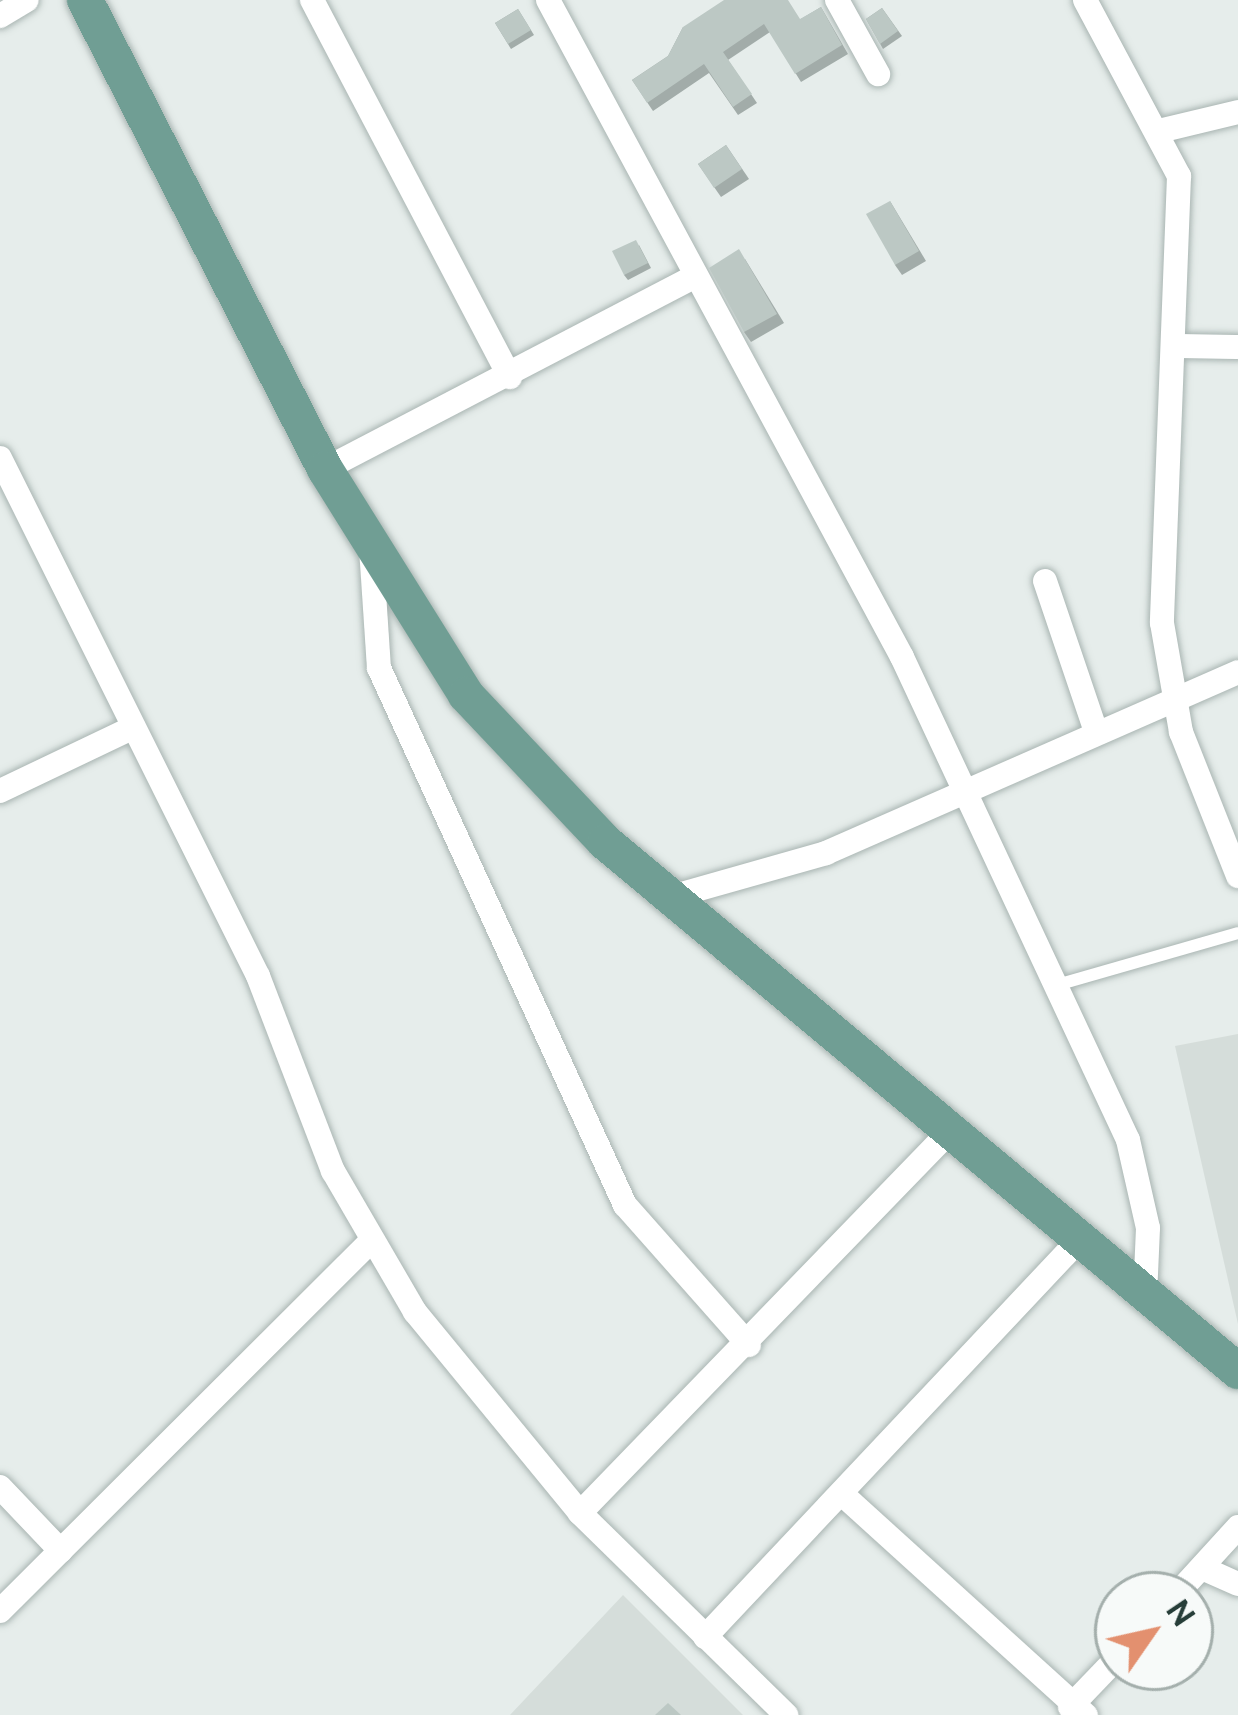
<!DOCTYPE html>
<html>
<head>
<meta charset="utf-8">
<style>
	body { margin:0 }
	#map { position:relative; width:1238px; height:1715px; overflow:hidden; background:#e6edeb; font-family:Cabin,sans-serif }
	div>[style] { position:absolute }
	.built>* { inset:0; background:#d5ddda }
	.roads { filter:drop-shadow(0 0 3px #a9b5b2) drop-shadow(0 0 3px #a9b5b2) }
	.service>* { height:12px; margin:-6px; padding:0 6px; transform-origin:6px; border-radius:6px; background:#fff }
	.minor>* { height:24px; margin:-12px; padding:0 12px; transform-origin:12px; border-radius:12px; background:#fff }
	.primary>* { height:36px; margin:-18px; padding:0 18px; transform-origin:18px; border-radius:18px; background:#709e94 }
	.wall>* { inset:0; background:#a2aca9 }
	.building>* { inset:0; background:#bcc8c4 }
	span { translate:-50% -50%; white-space:nowrap; text-align:center; line-height:1.15; -webkit-text-stroke:12px #f7faf9; paint-order:stroke }
	.north { position:absolute; left:1094px; top:1571px; width:120px; height:120px; box-sizing:border-box; background:#f7faf9; border:3px solid #a4afac; border-radius:50%; rotate:56deg; font-size:33px; font-weight:700; line-height:48px; text-align:center; color:#273e39 }
	.north::after { content:''; display:block; margin:auto; width:42px; height:54px; background:#e3906f; clip-path:polygon(50% 0,100% 100%,50% 72%,0 100%) }
</style>
</head>
<body>
<div id="map">
	<div class="built">
		<div style="clip-path:polygon(1238px 1034px,1238px 1324px,1175px 1046px)"></div>
		<div style="clip-path:polygon(623px 1595px,743px 1715px,510px 1715px)"></div>
	</div>
	<div class="roads">
		<div class="service">
			<div style="left:1053px;top:986px;width:192px;rotate:-16deg"></div>
		</div>
		<div class="minor">
			<div style="left:312px;top:0;width:426px;rotate:62.3deg"></div>
			<div style="left:548px;top:0;width:746px;rotate:61.68deg"></div>
			<div style="left:902px;top:657px;width:533px;rotate:64.92deg"></div>
			<div style="left:1128px;top:1140px;width:90px;rotate:77.2deg"></div>
			<div style="left:1148px;top:1228px;width:68px;rotate:92.5deg"></div>
			<div style="left:837px;top:0;width:85px;rotate:61deg"></div>
			<div style="left:1085px;top:0;width:200px;rotate:61.9deg"></div>
			<div style="left:1179px;top:176px;width:447px;rotate:92.2deg"></div>
			<div style="left:1162px;top:623px;width:111px;rotate:80.1deg"></div>
			<div style="left:1181px;top:732px;width:155px;rotate:68.4deg"></div>
			<div style="left:0;top:16px;width:31px;rotate:-31deg"></div>
			<div style="left:1159px;top:131px;width:81px;rotate:-13.5deg"></div>
			<div style="left:1177px;top:346px;width:61px;rotate:0.9deg"></div>
			<div style="left:0;top:458px;width:579px;rotate:63.52deg"></div>
			<div style="left:258px;top:976px;width:209px;rotate:69deg"></div>
			<div style="left:333px;top:1171px;width:163px;rotate:59.8deg"></div>
			<div style="left:415px;top:1312px;width:260px;rotate:50.6deg"></div>
			<div style="left:580px;top:1513px;width:289px;rotate:44.4deg"></div>
			<div style="left:325px;top:469px;width:418px;rotate:-27.5deg"></div>
			<div style="left:371px;top:548px;width:120px;rotate:86.2deg"></div>
			<div style="left:379px;top:668px;width:591px;rotate:65.39deg"></div>
			<div style="left:625px;top:1205px;width:187px;rotate:48.5deg"></div>
			<div style="left:1045px;top:581px;width:159px;rotate:71.3deg"></div>
			<div style="left:0;top:791px;width:148px;rotate:-25.5deg"></div>
			<div style="left:671px;top:897px;width:161px;rotate:-15.8deg"></div>
			<div style="left:826px;top:853px;width:450px;rotate:-23.7deg"></div>
			<div style="left:0;top:1487px;width:88px;rotate:46.4deg"></div>
			<div style="left:843px;top:1495px;width:328px;rotate:42.2deg"></div>
			<div style="left:580px;top:1513px;width:533px;rotate:-45.91deg"></div>
			<div style="left:1202px;top:1568px;width:39px;rotate:24deg"></div>
			<div style="left:1176px;top:1595px;width:92px;rotate:-47.6deg"></div>
			<div style="left:0;top:1611px;width:524px;rotate:-44.92deg"></div>
			<div style="left:705px;top:1637px;width:545px;rotate:-46.71deg"></div>
			<div style="left:1070px;top:1707px;width:69px;rotate:-46.2deg"></div>
		</div>
		<div class="primary">
			<div style="left:85px;top:0;width:527px;rotate:62.9deg"></div>
			<div style="left:325px;top:469px;width:266px;rotate:58deg"></div>
			<div style="left:466px;top:695px;width:202px;rotate:46.6deg"></div>
			<div style="left:605px;top:842px;width:825px;rotate:39.89deg"></div>
		</div>
	</div>
	<div class="wall">
		<div style="clip-path:polygon(821px 7px,848px 54px,801px 82px,770px 32px,728px 60px,757px 103px,738px 115px,709px 73px,653px 111px,632px 80px,668px 56px,683px 27px,801px 19px)"></div>
		<div style="clip-path:polygon(882px 8px,902px 36px,883px 49px,866px 19px)"></div>
		<div style="clip-path:polygon(518px 9px,534px 35px,511px 49px,495px 23px)"></div>
		<div style="clip-path:polygon(726px 145px,749px 179px,721px 197px,698px 164px)"></div>
		<div style="clip-path:polygon(890px 201px,926px 261px,902px 275px,895px 265px)"></div>
		<div style="clip-path:polygon(639px 245px,651px 268px,628px 280px,624px 275px)"></div>
		<div style="clip-path:polygon(745px 259px,784px 323px,751px 342px,744px 332px)"></div>
	</div>
	<div class="building">
		<div style="clip-path:polygon(724px 0,788px 0,800px 19px,821px 7px,842px 45px,795px 74px,764px 24px,723px 52px,752px 94px,733px 107px,704px 64px,647px 103px,632px 80px,668px 56px,683px 27px)"></div>
		<div style="clip-path:polygon(882px 8px,898px 31px,880px 44px,866px 19px)"></div>
		<div style="clip-path:polygon(518px 9px,531px 30px,508px 44px,495px 23px)"></div>
		<div style="clip-path:polygon(726px 145px,742px 169px,714px 188px,698px 164px)"></div>
		<div style="clip-path:polygon(890px 201px,919px 251px,895px 265px,866px 214px)"></div>
		<div style="clip-path:polygon(636px 240px,648px 263px,624px 275px,612px 251px)"></div>
		<div style="clip-path:polygon(739px 249px,777px 314px,744px 332px,709px 268px)"></div>
		<div style="clip-path:polygon(668px 1703px,681px 1715px,655px 1715px)"></div>
	</div>
	<div class="north">N</div>
</div>
</body>
</html>
